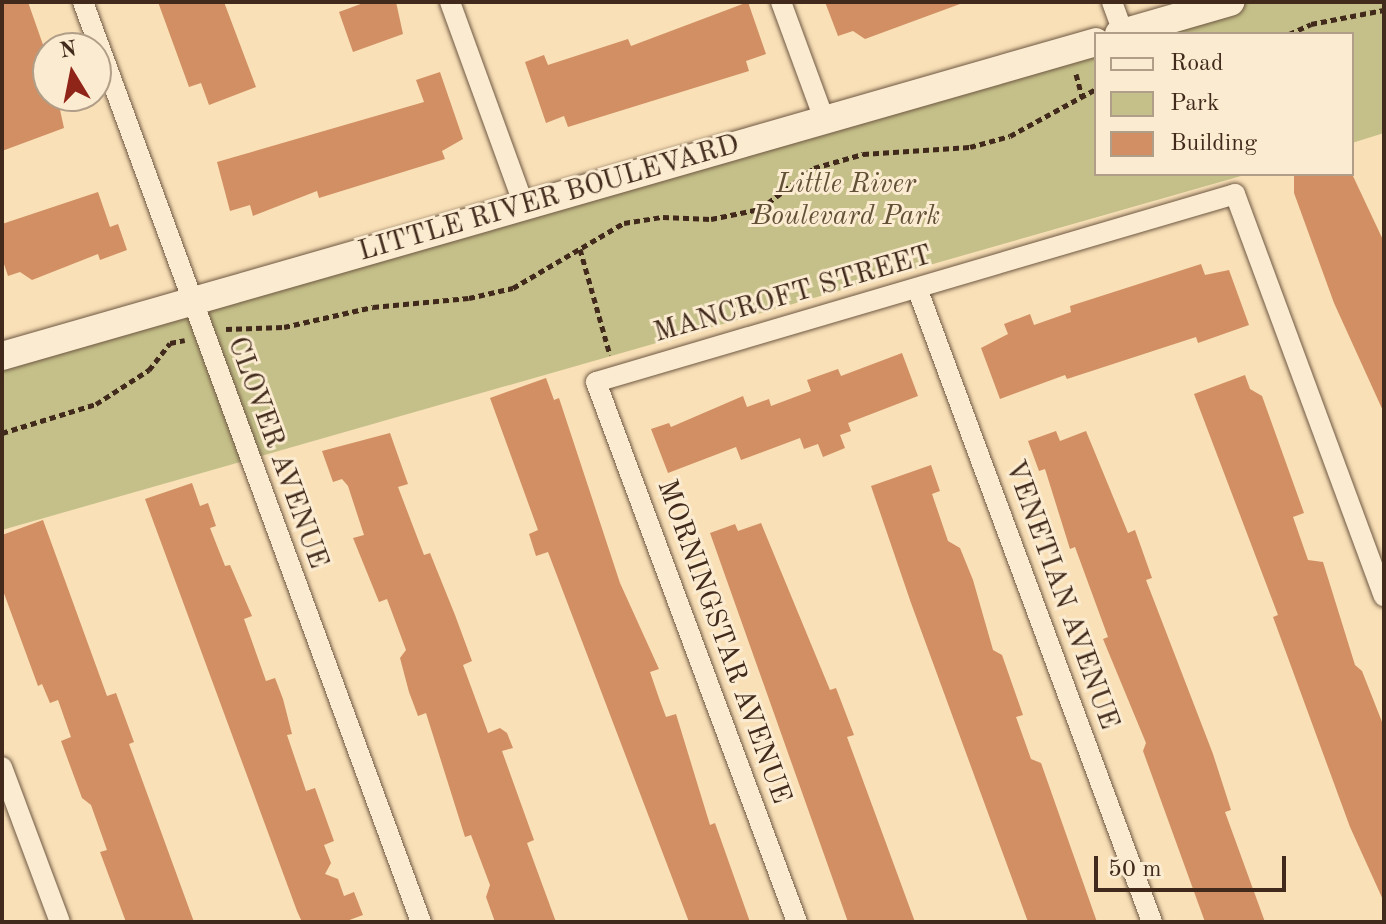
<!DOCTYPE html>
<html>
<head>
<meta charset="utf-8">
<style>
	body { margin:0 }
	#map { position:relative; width:1386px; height:924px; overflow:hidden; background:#f9e0b7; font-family:"Old Standard TT",serif }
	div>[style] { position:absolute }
	.green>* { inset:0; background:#c5c089 }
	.building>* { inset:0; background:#d18f63 }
	.path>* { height:5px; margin-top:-2.5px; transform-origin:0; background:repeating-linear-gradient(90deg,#412a1c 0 6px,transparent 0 10px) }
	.roads { filter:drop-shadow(0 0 2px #6f5843) drop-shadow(0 0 2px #6f5843) }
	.street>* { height:20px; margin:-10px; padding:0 10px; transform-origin:10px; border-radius:10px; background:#fbebd0 }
	.secondary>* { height:28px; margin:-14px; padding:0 14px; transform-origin:14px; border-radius:14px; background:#fbebd0 }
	span { translate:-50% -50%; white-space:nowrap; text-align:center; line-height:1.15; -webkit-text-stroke:6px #fbebd0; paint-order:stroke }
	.park-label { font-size:28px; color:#625037; font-style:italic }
	.street-label { font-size:28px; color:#412a1c }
	.frame { position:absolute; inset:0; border:4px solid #412a1c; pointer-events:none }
	.legend { position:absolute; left:1094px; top:32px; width:260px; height:144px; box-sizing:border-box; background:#fbebd0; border:2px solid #b19e88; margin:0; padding:10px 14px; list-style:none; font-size:24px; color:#412a1c }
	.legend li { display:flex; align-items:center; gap:16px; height:40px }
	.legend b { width:40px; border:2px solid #b19e88 }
	.north { position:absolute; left:32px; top:32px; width:80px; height:80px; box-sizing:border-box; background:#fbebd0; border:2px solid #b19e88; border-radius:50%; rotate:350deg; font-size:22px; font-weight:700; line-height:32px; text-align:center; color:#412a1c }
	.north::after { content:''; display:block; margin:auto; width:28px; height:36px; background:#8f2418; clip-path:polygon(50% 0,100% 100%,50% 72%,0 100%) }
	.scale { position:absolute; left:1094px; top:856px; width:192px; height:36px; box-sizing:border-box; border:4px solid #412a1c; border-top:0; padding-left:10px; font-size:24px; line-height:28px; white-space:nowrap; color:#412a1c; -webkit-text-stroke:6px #fbebd0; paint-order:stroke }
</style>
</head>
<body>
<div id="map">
	<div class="green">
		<div style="clip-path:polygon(1230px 2px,1384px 2px,1384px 133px,1352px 143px,1352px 34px,1119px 34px)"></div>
		<div style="clip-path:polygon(1096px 42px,1096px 174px,1248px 174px,2px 530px,2px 356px)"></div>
	</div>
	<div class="building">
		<div style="clip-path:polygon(2px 2px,28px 2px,48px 59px,48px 96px,57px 96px,64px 128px,2px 151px)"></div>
		<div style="clip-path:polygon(158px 2px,224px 2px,256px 87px,209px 105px,201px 83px,189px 87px)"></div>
		<div style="clip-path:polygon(366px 2px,396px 2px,403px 34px,353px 52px,339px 12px)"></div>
		<div style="clip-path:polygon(748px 2px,766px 54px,746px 61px,749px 71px,568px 127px,564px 116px,546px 123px,525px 62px,544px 55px,548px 65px,628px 39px,631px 46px)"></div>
		<div style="clip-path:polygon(825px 2px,959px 2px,960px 4px,865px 39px,853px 31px,838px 36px)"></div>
		<div style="clip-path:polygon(440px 72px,463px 139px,442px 151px,445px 159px,319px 198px,317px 191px,253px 216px,250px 205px,230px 211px,217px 162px,424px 102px,416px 80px)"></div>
		<div style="clip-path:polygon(1294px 174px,1352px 174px,1384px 242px,1384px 413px,1334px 303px,1294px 193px)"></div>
		<div style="clip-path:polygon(98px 192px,110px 227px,118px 224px,127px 250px,100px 260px,98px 254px,32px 280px,20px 272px,8px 276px,2px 258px,2px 224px)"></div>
		<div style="clip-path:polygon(1201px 264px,1205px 275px,1229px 270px,1249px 325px,1198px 343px,1196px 337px,1067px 379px,1065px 375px,1000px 399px,981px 348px,1008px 334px,1004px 324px,1030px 314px,1034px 325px,1071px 312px,1070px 306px)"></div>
		<div style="clip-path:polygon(902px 353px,918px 396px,848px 423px,851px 431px,840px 435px,845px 448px,823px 457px,818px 444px,804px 449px,800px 438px,741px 460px,736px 447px,668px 473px,651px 429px,669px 423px,671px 427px,743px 396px,747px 407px,769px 399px,771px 406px,811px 391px,807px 380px,838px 369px,841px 376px)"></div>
		<div style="clip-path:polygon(1245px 375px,1250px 389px,1262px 396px,1304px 513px,1293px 517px,1308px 560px,1323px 562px,1355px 665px,1362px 671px,1384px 727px,1384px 902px,1350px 827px,1273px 617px,1278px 615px,1194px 394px)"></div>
		<div style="clip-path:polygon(546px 378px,554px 400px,559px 398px,620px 583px,659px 669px,650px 672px,660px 701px,666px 717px,676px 714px,710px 825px,715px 823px,750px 922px,689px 922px,548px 552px,536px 556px,529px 534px,538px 530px,490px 398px)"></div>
		<div style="clip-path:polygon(1056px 431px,1060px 441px,1086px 431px,1128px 533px,1135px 530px,1152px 578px,1146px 580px,1213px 754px,1231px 810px,1225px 812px,1265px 922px,1205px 922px,1143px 751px,1146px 743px,1103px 639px,1108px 637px,1075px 547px,1070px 549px,1045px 469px,1039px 471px,1028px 441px)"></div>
		<div style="clip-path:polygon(390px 433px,408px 484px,398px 487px,424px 555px,430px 553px,455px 615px,472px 661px,463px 665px,488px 733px,500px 728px,507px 733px,513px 748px,502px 751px,534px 840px,527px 843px,556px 922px,495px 922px,486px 897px,490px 885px,471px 835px,465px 837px,426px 713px,418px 716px,409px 692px,400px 658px,406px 650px,387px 599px,379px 602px,353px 538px,364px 535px,348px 486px,342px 479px,333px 482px,322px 451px)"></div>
		<div style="clip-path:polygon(931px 465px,940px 491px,932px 494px,948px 541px,960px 548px,973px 580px,993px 650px,1002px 655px,1023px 715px,1016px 717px,1031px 759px,1041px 763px,1097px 922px,1028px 922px,911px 603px,871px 486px)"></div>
		<div style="clip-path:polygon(192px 483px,200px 506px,208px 503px,216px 526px,210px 528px,225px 566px,230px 565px,252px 616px,244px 619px,266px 681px,275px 678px,283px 699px,292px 734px,287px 735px,306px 791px,315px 788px,334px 841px,324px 845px,331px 863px,325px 874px,338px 879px,344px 896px,354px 892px,363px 915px,344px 922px,302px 922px,297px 911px,145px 499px)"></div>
		<div style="clip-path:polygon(43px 520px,107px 696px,116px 693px,134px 742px,129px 744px,194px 922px,126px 922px,100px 852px,107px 850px,91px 805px,82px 798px,61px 741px,71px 737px,58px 700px,50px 703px,42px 684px,38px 686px,2px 588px,2px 535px)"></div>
		<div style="clip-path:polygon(761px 523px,830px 690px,836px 688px,854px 735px,847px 737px,915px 922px,848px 922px,710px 533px,735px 524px,738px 531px)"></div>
	</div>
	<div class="path">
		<div style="left:1289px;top:34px;width:24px;rotate:-24deg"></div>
		<div style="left:1311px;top:24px;width:74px;rotate:-10.9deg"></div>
		<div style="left:1076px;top:74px;width:24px;rotate:75deg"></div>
		<div style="left:580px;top:249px;width:110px;rotate:74.2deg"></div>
		<div style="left:226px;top:329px;width:58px;rotate:-2deg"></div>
		<div style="left:284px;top:327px;width:91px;rotate:-12.7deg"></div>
		<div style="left:373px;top:307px;width:96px;rotate:-5.4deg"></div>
		<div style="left:469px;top:298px;width:45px;rotate:-12.8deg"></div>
		<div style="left:513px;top:288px;width:129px;rotate:-30.4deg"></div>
		<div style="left:624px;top:223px;width:39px;rotate:-9deg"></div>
		<div style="left:663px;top:217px;width:48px;rotate:2.4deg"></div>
		<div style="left:711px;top:219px;width:50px;rotate:-11.5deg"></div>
		<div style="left:760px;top:209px;width:68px;rotate:-37.2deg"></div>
		<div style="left:814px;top:168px;width:51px;rotate:-15.9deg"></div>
		<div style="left:863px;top:154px;width:107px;rotate:-3.7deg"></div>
		<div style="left:970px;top:147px;width:41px;rotate:-15.4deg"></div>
		<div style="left:1010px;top:136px;width:98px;rotate:-28.7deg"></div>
		<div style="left:2px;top:433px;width:98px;rotate:-17.1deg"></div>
		<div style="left:96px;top:404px;width:63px;rotate:-32.7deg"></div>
		<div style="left:149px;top:370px;width:34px;rotate:-52deg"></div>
		<div style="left:170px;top:343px;width:15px;rotate:-11deg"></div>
	</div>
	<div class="roads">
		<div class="street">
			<div style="left:83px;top:2px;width:980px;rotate:69.83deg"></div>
			<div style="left:450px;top:2px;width:216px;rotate:70deg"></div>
			<div style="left:781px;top:2px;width:125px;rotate:69.8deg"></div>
			<div style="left:1112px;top:2px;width:32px;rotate:70deg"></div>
			<div style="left:917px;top:288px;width:676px;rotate:69.66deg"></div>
			<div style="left:2px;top:767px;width:165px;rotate:69.5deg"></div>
			<div style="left:797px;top:922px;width:576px;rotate:-110.42deg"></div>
			<div style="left:596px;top:382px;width:666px;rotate:-16.39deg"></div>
			<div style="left:1235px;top:194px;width:429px;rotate:69.7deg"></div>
		</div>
		<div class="secondary">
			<div style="left:1119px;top:34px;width:116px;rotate:-16.1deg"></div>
			<div style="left:2px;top:356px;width:1138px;rotate:-16.01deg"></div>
		</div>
	</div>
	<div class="park-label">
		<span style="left:846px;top:201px">Little River<br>Boulevard Park</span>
	</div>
	<div class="street-label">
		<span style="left:549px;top:199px;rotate:-16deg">LITTLE RIVER BOULEVARD</span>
		<span style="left:793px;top:295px;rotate:-16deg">MANCROFT STREET</span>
		<span style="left:277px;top:453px;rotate:70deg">CLOVER AVENUE</span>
		<span style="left:1061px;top:595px;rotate:70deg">VENETIAN AVENUE</span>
		<span style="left:723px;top:642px;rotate:70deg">MORNINGSTAR AVENUE</span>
	</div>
	<div class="frame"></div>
	<ul class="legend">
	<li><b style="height:10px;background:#fbebd0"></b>Road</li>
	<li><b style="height:22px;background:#c5c089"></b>Park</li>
	<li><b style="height:22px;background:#d18f63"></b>Building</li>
	</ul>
	<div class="north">N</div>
	<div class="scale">50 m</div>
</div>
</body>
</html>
